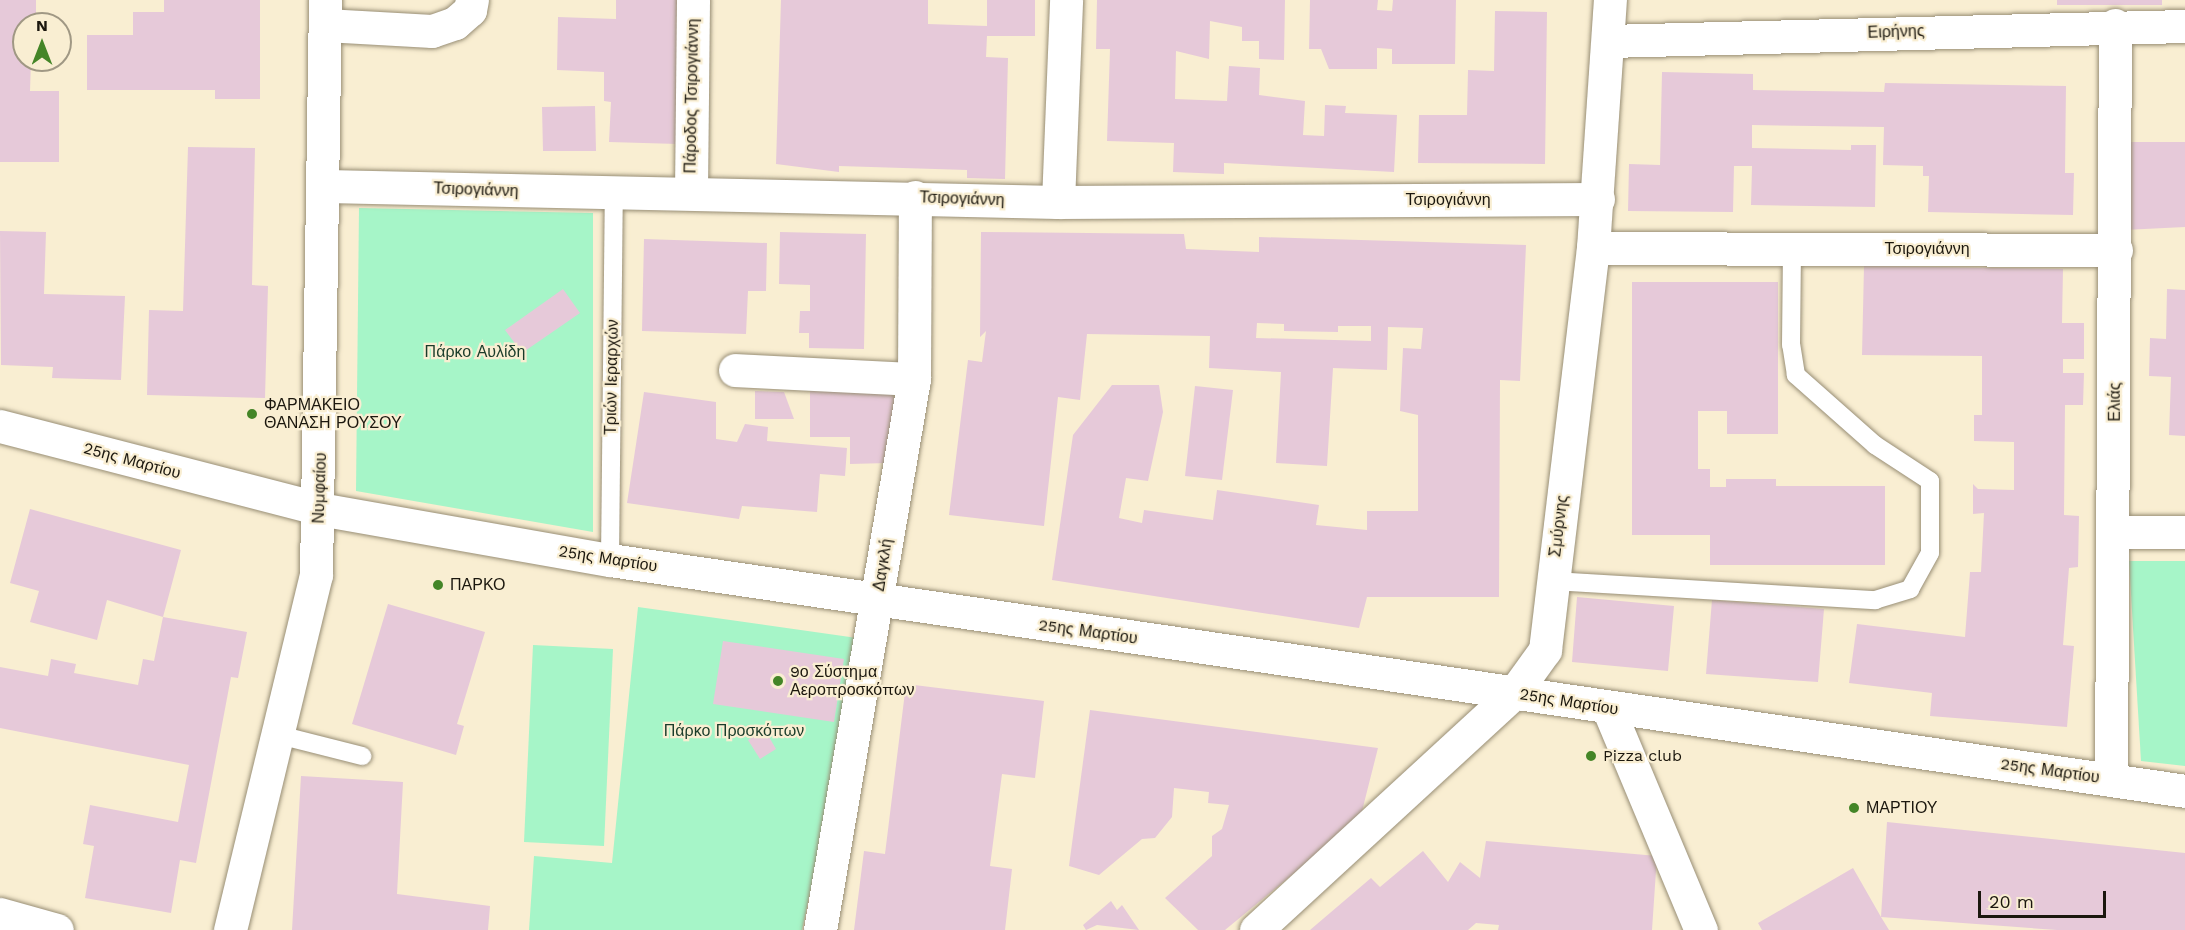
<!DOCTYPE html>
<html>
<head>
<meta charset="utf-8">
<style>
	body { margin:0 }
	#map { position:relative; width:2185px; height:930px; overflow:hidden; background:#f9eed2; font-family:"Work Sans",sans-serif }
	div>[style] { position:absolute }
	.green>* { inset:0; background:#a6f5c8 }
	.building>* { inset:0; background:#e6c9d9 }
	.roads { filter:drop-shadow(0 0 2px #988e75) drop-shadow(0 0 2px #988e75) }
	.lane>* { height:18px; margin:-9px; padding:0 9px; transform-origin:9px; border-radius:9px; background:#fff }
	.street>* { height:33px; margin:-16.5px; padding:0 16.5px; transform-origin:16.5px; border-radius:16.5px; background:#fff }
	.secondary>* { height:33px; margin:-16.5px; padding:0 16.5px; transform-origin:16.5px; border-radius:16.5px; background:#fff }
	.dots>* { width:16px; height:16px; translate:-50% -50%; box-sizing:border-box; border:3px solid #f9eed2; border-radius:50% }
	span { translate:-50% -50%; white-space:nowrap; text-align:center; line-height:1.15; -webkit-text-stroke:4.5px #f9eed2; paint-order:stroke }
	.street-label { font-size:16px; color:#1b170e }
	.park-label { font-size:16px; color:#1a3c2a }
	.poi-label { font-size:16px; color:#1b170e }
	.left { translate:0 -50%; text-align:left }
	.north { position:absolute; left:12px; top:12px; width:60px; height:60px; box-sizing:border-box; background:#f9eed2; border:2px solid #a09884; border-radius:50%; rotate:0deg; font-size:16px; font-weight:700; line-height:24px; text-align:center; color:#1b170e }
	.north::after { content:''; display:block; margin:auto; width:21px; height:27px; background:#448527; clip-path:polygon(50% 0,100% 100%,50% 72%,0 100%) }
	.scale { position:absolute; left:1978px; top:891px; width:128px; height:27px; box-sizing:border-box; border:3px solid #1b170e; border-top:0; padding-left:8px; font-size:18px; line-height:21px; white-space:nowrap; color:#1b170e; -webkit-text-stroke:4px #f9eed2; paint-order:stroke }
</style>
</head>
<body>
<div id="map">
	<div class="green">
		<div style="clip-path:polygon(359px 208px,593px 213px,593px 532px,356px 491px)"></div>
		<div style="clip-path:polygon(2129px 561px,2185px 561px,2185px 766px,2141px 761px)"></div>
		<div style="clip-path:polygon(638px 607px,864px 639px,802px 930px,529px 930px,534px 856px,612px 863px)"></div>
		<div style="clip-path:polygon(533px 645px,613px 649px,604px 846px,524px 842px)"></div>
	</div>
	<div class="building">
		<div style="clip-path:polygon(0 0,36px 0,36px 24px,24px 24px,24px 60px,31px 60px,30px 91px,59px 91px,59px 162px,0 162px)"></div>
		<div style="clip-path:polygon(164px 0,260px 0,260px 99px,215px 99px,215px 90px,87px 90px,87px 35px,133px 35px,133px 12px,164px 12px)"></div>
		<div style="clip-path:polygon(616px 0,678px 0,678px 144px,609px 142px,611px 102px,604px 101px,604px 72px,557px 70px,558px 17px,616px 19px)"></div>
		<div style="clip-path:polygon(781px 0,928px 0,928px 24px,987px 26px,987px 0,1035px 0,1035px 36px,987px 36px,986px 57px,1008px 58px,1005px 179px,967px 178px,967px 170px,839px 166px,839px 172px,776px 164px)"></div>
		<div style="clip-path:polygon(1097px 0,1285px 0,1284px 60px,1259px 59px,1259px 41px,1242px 41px,1242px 27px,1210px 21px,1209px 59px,1176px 51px,1175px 99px,1227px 101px,1229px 66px,1260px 68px,1259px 95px,1305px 101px,1303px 135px,1324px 136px,1325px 105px,1346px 106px,1345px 113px,1397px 115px,1394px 172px,1224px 163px,1224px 174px,1173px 172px,1174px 143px,1107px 141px,1110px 49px,1096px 49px)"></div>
		<div style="clip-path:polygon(1310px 0,1378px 0,1377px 10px,1392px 11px,1393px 0,1456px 0,1455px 64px,1392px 64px,1392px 49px,1377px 48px,1377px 69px,1329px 69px,1321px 49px,1309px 49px)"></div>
		<div style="clip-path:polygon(2057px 0,2162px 0,2162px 5px,2057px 5px)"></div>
		<div style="clip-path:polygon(1495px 11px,1547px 12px,1545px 164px,1418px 163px,1419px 115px,1467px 115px,1468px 70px,1494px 71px)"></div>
		<div style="clip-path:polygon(1662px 72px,1753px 74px,1753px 90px,1884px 92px,1885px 83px,2066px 86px,2065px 173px,2074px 173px,2073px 215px,1928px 212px,1929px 176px,1923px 176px,1923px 166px,1883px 165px,1884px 127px,1752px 125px,1752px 148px,1851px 150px,1851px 145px,1876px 145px,1875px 207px,1751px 205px,1752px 166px,1734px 166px,1733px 212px,1628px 211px,1629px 164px,1660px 165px)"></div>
		<div style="clip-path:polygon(595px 106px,596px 151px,543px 151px,542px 107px)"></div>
		<div style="clip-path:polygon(2123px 142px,2185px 142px,2185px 227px,2124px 230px)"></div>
		<div style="clip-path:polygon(188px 147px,255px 148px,252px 285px,268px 286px,265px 398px,147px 395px,149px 310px,183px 311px)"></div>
		<div style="clip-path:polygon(0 231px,46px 232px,44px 294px,125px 296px,121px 380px,52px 378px,53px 367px,1px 365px)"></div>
		<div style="clip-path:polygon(780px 232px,866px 234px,864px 349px,809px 348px,809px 333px,799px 333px,800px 311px,810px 311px,810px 285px,779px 284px)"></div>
		<div style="clip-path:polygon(evenodd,981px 232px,1184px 234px,1186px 249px,1259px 252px,1259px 237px,1526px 245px,1520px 381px,1500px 380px,1499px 597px,1367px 597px,1359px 628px,1052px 580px,1073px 435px,1112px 385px,1159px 385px,1163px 412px,1148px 481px,1126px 478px,1119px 518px,1142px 523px,1144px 510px,1213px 520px,1217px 490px,1319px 505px,1316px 525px,1367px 530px,1367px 511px,1418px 511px,1418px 415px,1400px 411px,1403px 348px,1421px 349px,1423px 328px,1388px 327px,1387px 370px,1333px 368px,1327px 466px,1276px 463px,1281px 372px,1209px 368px,1210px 336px,1087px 334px,1080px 400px,1058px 397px,1044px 526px,949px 515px,968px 360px,982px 362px,986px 331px,980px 337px,981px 232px,1257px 323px,1284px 324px,1284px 331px,1338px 332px,1338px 326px,1371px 326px,1371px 341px,1256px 338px,1257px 323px)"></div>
		<div style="clip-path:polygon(644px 239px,767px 243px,766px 291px,748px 291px,746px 334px,642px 331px)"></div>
		<div style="clip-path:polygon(1864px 266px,2063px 269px,2062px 323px,2084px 323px,2084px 359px,2063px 359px,2063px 373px,2084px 373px,2083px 405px,2065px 405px,2064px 515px,2079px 516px,2078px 567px,2069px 568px,2063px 645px,2074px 646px,2067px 727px,1930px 716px,1932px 693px,1849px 683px,1857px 624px,1965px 637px,1970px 572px,1981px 572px,1984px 513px,1973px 514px,1973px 484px,1978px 489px,2014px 490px,2014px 442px,1974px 441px,1974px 415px,1982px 415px,1982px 356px,1862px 355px)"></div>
		<div style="clip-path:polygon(1632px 282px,1778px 282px,1778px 434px,1727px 434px,1727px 411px,1698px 411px,1698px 469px,1710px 469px,1710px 487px,1726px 487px,1726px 479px,1776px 479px,1776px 486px,1885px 486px,1885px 565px,1710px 565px,1710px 535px,1632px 535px)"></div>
		<div style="clip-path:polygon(563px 289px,580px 313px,522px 353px,505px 330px)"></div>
		<div style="clip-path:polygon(2167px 289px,2185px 290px,2185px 436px,2169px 435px,2171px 377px,2149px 376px,2150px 338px,2166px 339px)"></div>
		<div style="clip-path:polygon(810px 385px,885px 385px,898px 402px,888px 463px,850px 464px,850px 437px,810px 437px)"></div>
		<div style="clip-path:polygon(1195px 386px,1233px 390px,1222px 480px,1185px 476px)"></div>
		<div style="clip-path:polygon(755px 391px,784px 392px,794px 419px,755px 419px)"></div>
		<div style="clip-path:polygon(644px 392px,716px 402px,716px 439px,737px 442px,745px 424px,768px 427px,767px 441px,847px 448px,845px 476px,820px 474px,817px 512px,742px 506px,739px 519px,627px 503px)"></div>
		<div style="clip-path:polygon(30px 509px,181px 550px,163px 617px,107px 600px,97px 640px,30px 622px,39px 591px,10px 583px)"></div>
		<div style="clip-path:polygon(1577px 597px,1674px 606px,1668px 671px,1572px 662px)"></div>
		<div style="clip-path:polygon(1712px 600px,1824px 609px,1818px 682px,1706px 674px)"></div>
		<div style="clip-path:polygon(388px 604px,485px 632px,457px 724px,464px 726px,456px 755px,352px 724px)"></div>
		<div style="clip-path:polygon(163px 617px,247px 632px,238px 678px,231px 677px,196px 863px,180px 860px,171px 913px,85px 898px,94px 846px,83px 844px,90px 805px,178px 822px,189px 765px,0 728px,0 667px,48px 676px,51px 659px,76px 664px,74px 673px,138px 685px,143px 659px,154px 661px)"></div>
		<div style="clip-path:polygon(723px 641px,844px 659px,834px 722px,713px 704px)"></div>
		<div style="clip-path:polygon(906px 684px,1044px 701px,1035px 778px,1002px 774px,990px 866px,1012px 869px,1005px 930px,854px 930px,864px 851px,885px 854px)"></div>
		<div style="clip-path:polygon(1090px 710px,1378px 748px,1360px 819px,1225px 930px,1198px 930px,1165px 898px,1212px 856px,1212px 836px,1222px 829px,1229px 805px,1208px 803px,1209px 792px,1174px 788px,1172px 817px,1155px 838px,1142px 839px,1099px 875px,1069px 866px)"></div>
		<div style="clip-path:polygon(765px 730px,776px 749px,760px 759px,748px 740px)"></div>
		<div style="clip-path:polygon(301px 776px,403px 782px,397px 894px,490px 906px,488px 930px,292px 930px)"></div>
		<div style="clip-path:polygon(1887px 822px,2185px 853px,2185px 930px,2057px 930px,1881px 917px,1889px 930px,1762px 930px,1758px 923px,1853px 868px,1881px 917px)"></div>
		<div style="clip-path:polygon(1486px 841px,1657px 856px,1652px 930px,1498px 930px,1499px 925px,1476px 923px,1468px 930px,1310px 930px,1371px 878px,1380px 887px,1423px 851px,1448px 882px,1460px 862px,1480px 878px)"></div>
		<div style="clip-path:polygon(1111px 901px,1117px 910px,1122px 905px,1139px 930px,1097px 925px,1086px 930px,1083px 925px)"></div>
	</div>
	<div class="roads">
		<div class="lane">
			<div style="left:610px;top:560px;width:366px;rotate:-89.4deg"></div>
			<div style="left:1553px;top:581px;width:323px;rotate:3.4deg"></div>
			<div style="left:1875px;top:600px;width:37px;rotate:-17deg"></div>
			<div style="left:1910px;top:589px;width:41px;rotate:-60.9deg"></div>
			<div style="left:1930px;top:553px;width:72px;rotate:-90deg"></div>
			<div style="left:1930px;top:481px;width:66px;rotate:-146.8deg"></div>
			<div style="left:1875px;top:445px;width:106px;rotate:-138.5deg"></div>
			<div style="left:1796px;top:375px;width:30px;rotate:-99deg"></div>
			<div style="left:1791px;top:345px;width:96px;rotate:-89.4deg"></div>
			<div style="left:279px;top:735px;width:86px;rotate:14.2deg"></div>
		</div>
		<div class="street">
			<div style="left:325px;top:25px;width:107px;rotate:3.2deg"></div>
			<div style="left:432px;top:31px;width:24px;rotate:-19deg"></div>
			<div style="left:455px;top:23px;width:20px;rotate:-41deg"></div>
			<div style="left:470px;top:10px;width:10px;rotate:-79deg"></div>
			<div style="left:1608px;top:41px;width:577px;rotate:-1.49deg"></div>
			<div style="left:326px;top:186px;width:732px;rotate:1.25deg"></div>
			<div style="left:1058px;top:202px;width:540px;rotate:-0.32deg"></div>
			<div style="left:691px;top:192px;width:192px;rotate:-89.4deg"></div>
			<div style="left:1058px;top:202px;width:202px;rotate:-87.7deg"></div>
			<div style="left:1593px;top:248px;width:523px;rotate:0.22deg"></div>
			<div style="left:735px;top:370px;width:179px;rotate:2.9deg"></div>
			<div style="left:2114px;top:532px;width:71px"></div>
			<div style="left:1608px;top:708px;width:241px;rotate:67.3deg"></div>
			<div style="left:2111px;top:780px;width:755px;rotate:-89.7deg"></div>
			<div style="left:0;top:914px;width:59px;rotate:15.7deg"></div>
			<div style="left:820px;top:930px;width:559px;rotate:-80.32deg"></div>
			<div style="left:914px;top:379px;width:182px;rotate:-89.7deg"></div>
		</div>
		<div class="secondary">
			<div style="left:0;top:426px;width:331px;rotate:14.5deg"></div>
			<div style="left:320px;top:509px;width:294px;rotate:10deg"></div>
			<div style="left:610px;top:560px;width:1592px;rotate:8.34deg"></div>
			<div style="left:230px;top:930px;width:365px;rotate:-76.4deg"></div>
			<div style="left:316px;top:575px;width:575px;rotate:-89.1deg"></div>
			<div style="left:1256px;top:930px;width:350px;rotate:-42.6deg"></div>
			<div style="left:1514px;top:693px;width:53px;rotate:-54.2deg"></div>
			<div style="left:1545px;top:650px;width:405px;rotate:-83.2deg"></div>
			<div style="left:1593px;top:248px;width:249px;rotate:-86.1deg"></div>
		</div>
	</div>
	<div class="dots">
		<div style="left:252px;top:414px;background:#448527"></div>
		<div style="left:438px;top:585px;background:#448527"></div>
		<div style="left:778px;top:681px;background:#448527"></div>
		<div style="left:1591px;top:756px;background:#448527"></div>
		<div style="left:1854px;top:808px;background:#448527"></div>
	</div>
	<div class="street-label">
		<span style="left:1896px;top:32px;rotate:-2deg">Ειρήνης</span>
		<span style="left:692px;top:96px;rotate:-89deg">Πάροδος Τσιρογιάννη</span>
		<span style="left:476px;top:190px;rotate:2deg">Τσιρογιάννη</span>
		<span style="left:962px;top:199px;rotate:2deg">Τσιρογιάννη</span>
		<span style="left:1448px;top:200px">Τσιρογιάννη</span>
		<span style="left:1927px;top:249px">Τσιρογιάννη</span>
		<span style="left:612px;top:377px;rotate:-89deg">Τριών Ιεραρχών</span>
		<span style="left:2115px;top:402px;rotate:-90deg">Ελιάς</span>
		<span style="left:132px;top:461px;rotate:15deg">25ης Μαρτίου</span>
		<span style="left:320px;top:488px;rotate:-88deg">Νυμφαίου</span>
		<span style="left:1559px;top:526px;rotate:-83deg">Σμύρνης</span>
		<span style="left:608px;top:559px;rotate:9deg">25ης Μαρτίου</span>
		<span style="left:883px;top:565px;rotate:-81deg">Δαγκλή</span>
		<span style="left:1088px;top:632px;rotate:8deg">25ης Μαρτίου</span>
		<span style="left:1569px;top:702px;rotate:9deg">25ης Μαρτίου</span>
		<span style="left:2050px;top:771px;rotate:8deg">25ης Μαρτίου</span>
	</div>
	<div class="park-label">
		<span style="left:475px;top:352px">Πάρκο Αυλίδη</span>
		<span style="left:734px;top:731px">Πάρκο Προσκόπων</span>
	</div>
	<div class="poi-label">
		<span class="left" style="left:264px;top:414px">ΦΑΡΜΑΚΕΙΟ<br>ΘΑΝΑΣΗ ΡΟΥΣΟΥ</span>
		<span class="left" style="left:450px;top:585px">ΠΑΡΚΟ</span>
		<span class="left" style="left:790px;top:681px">9ο Σύστημα<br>Αεροπροσκόπων</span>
		<span class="left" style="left:1603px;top:756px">Pizza club</span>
		<span class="left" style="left:1866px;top:808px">ΜΑΡΤΙΟΥ</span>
	</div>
	<div class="north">N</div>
	<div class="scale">20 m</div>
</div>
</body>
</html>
